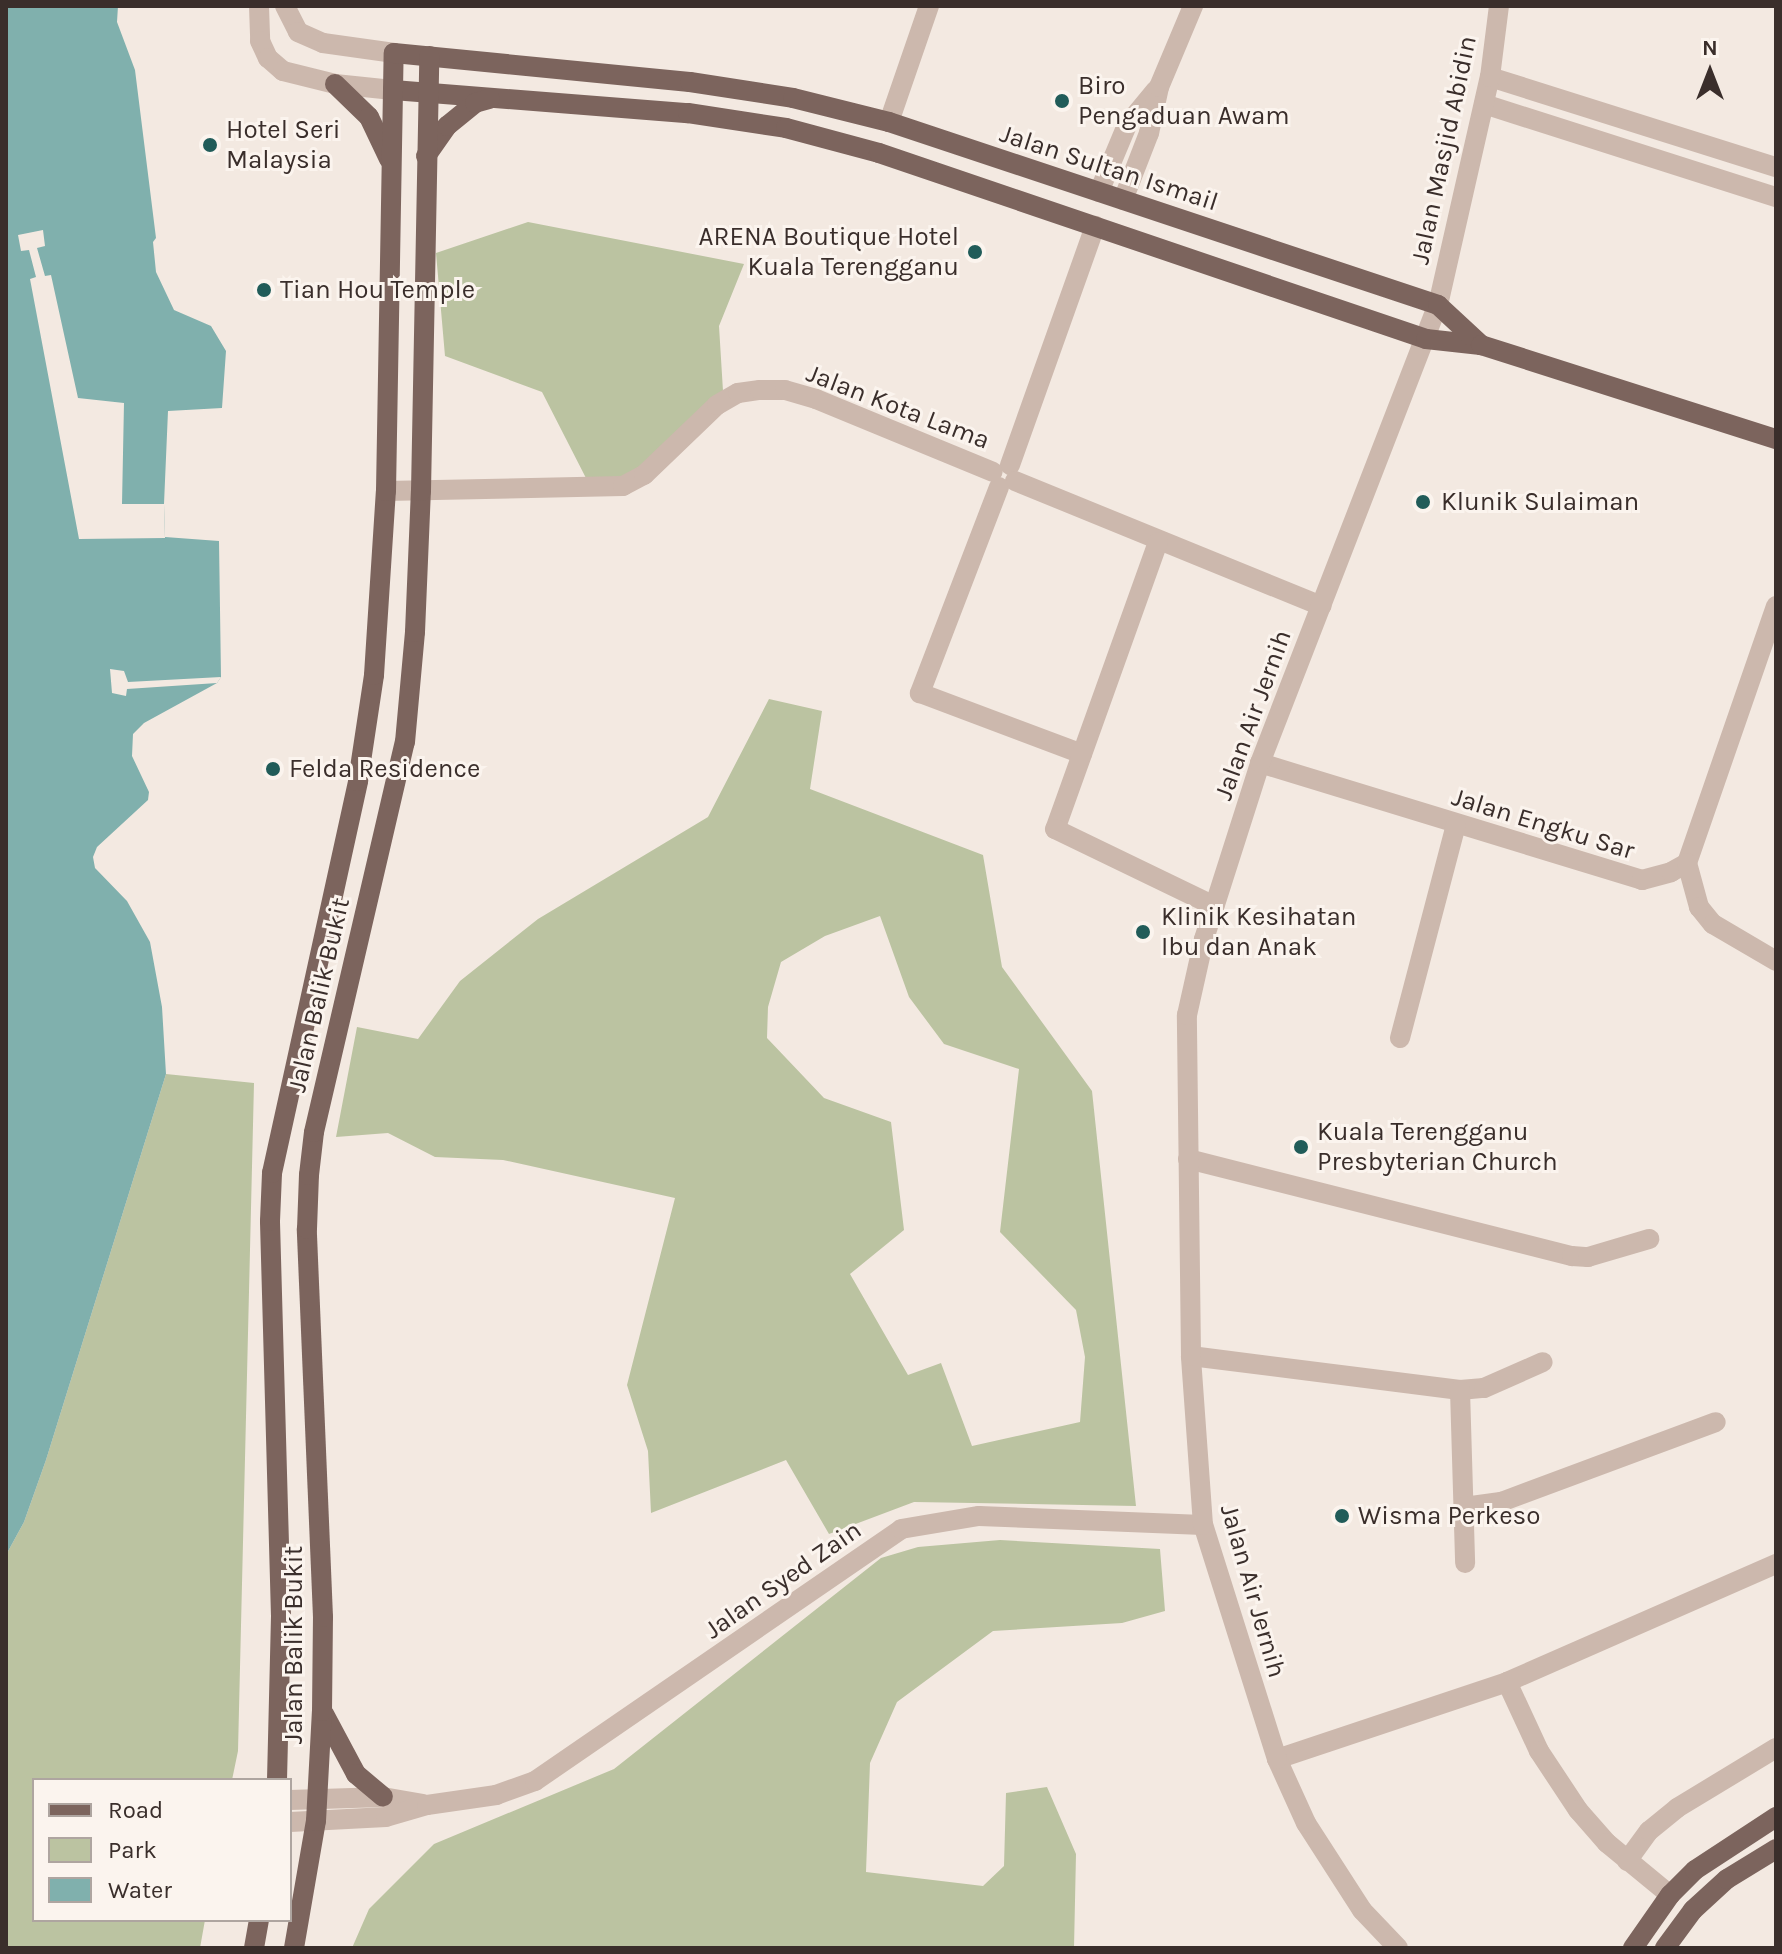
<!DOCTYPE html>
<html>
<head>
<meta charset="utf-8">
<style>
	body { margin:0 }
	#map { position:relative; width:1782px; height:1954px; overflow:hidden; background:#f3e9e1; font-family:Karla,sans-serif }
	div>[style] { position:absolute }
	.green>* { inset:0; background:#bbc3a1 }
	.water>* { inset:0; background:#80b0ad }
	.pier>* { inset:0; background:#f3e9e1 }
	.minor>* { height:20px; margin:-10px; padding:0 10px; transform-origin:10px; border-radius:10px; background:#ccb8ad }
	.major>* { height:20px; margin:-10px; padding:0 10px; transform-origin:10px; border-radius:10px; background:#7c645d }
	.dots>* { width:22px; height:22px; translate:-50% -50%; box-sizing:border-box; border:4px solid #fbf4ee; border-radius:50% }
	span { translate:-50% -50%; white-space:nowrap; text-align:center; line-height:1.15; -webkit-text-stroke:6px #fbf4ee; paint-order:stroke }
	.poi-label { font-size:26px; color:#3a2e2b }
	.left { translate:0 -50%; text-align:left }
	.right { translate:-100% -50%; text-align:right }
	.street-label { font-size:26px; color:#3a2e2b }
	.frame { position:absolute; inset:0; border:8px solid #3a2e2b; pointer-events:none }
	.legend { position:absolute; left:32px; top:1778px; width:260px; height:144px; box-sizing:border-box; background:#fbf4ee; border:2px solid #aea5a0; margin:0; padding:10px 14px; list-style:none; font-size:24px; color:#3a2e2b }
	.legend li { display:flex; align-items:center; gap:16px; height:40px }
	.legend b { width:40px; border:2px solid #aea5a0 }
	.north { position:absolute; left:1670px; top:32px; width:80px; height:80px; -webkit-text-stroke:6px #fbf4ee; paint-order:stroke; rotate:0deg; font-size:22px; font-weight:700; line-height:32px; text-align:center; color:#3a2e2b }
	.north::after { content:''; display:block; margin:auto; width:28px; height:36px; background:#3a2e2b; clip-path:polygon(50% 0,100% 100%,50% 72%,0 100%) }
</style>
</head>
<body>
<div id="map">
	<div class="green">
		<div style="clip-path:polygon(528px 222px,744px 264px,719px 326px,723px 391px,632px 476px,588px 482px,542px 392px,445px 356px,436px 253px)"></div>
		<div style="clip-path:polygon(evenodd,769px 699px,822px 711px,810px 789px,983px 855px,1002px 967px,1092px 1091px,1136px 1506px,914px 1502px,829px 1534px,786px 1460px,651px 1513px,648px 1451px,627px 1385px,675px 1198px,503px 1160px,435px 1157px,388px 1133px,336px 1137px,357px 1027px,418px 1039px,460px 981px,538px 919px,708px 817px,769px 699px,880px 916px,909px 997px,944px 1044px,1019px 1069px,1000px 1232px,1076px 1310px,1085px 1357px,1080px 1422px,972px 1446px,941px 1363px,908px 1375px,850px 1274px,904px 1230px,891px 1122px,824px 1098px,767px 1038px,768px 1007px,781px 962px,825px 936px,880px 916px)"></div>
		<div style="clip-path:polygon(166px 1074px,254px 1083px,238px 1751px,232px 1780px,34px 1780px,34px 1920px,205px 1920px,200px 1948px,6px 1948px,6px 1555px,24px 1522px,46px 1460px)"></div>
		<div style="clip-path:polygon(1000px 1540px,1160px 1549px,1165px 1611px,1122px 1623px,993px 1631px,897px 1702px,870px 1763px,866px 1872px,983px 1886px,1004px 1866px,1006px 1793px,1047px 1787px,1076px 1854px,1074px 1948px,352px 1948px,369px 1909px,434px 1844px,614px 1769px,881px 1558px,918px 1547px)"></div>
	</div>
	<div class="water">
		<div style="clip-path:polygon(6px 6px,118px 6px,117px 22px,135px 70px,156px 238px,153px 242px,156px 272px,174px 310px,211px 326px,226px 351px,222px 408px,168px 411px,164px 504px,165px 537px,219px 541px,221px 677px,217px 683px,144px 723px,133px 734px,132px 756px,149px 792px,148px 800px,97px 847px,93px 857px,95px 868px,127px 901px,150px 942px,162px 1007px,166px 1074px,46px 1460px,24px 1522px,6px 1555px)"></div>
	</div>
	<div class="pier">
		<div style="clip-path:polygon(43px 230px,45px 246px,37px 248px,45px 276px,51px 275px,78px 398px,124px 403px,122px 504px,164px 504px,165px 538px,79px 539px,30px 279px,36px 277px,29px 250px,21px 251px,18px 235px)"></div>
		<div style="clip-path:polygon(110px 669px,124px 671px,128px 682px,221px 677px,217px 683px,127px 689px,126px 696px,112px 693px)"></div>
	</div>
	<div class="minor">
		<div style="left:259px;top:6px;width:35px;rotate:88deg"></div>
		<div style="left:260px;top:41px;width:19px;rotate:65deg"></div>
		<div style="left:268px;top:58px;width:20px;rotate:41deg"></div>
		<div style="left:283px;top:71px;width:54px;rotate:14deg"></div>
		<div style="left:335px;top:84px;width:58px;rotate:5.9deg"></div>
		<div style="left:285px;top:6px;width:29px;rotate:63deg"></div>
		<div style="left:298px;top:32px;width:27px;rotate:24deg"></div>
		<div style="left:323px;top:43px;width:72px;rotate:8deg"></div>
		<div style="left:1490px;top:77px;width:300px;rotate:17.5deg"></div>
		<div style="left:1484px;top:104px;width:306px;rotate:17.7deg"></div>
		<div style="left:889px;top:122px;width:123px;rotate:-71deg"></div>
		<div style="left:1099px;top:192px;width:73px;rotate:-67.3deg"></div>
		<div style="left:1127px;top:125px;width:45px;rotate:-50.4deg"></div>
		<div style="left:1123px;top:200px;width:72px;rotate:-68.8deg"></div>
		<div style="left:1149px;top:133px;width:47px;rotate:-77.7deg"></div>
		<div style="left:1159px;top:87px;width:88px;rotate:-67.2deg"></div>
		<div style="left:1010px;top:465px;width:254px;rotate:-70.4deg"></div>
		<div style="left:1015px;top:481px;width:331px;rotate:22.2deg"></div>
		<div style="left:999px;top:487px;width:221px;rotate:111deg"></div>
		<div style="left:920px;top:693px;width:173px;rotate:20.6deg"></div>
		<div style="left:386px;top:491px;width:237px;rotate:-1.2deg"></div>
		<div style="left:623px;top:486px;width:24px;rotate:-28deg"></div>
		<div style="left:644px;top:475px;width:101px;rotate:-43.8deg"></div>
		<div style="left:717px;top:405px;width:24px;rotate:-30deg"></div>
		<div style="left:738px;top:393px;width:22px;rotate:-8deg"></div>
		<div style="left:760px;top:390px;width:25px"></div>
		<div style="left:785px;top:390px;width:32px;rotate:16deg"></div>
		<div style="left:816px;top:399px;width:191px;rotate:22.4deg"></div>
		<div style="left:1158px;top:542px;width:305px;rotate:109.7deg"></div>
		<div style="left:1055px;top:829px;width:177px;rotate:25.8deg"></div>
		<div style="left:1260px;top:763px;width:400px;rotate:17deg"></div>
		<div style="left:1642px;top:880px;width:30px;rotate:-15deg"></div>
		<div style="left:1671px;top:872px;width:18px;rotate:-29deg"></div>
		<div style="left:1687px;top:863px;width:272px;rotate:-70.9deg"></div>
		<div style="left:1687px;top:863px;width:46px;rotate:74.7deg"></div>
		<div style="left:1699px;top:907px;width:22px;rotate:51deg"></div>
		<div style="left:1713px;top:924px;width:73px;rotate:30.4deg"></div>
		<div style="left:1400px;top:1038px;width:220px;rotate:-75.3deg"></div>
		<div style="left:1188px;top:1159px;width:396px;rotate:14.2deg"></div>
		<div style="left:1572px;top:1256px;width:16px;rotate:4deg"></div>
		<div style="left:1588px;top:1257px;width:64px;rotate:-16.4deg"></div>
		<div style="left:1191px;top:1356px;width:271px;rotate:7.2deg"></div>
		<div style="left:1460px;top:1390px;width:24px;rotate:-5deg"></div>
		<div style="left:1484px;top:1388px;width:64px;rotate:-23.8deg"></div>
		<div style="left:1460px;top:1390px;width:173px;rotate:88.3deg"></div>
		<div style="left:1464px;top:1507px;width:37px;rotate:-8deg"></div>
		<div style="left:1501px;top:1502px;width:229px;rotate:-20.4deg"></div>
		<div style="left:1507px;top:1682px;width:76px;rotate:65.1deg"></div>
		<div style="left:1539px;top:1751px;width:71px;rotate:56.5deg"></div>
		<div style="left:1578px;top:1810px;width:44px;rotate:48.7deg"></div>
		<div style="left:1607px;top:1843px;width:82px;rotate:39.5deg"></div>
		<div style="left:1277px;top:1759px;width:243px;rotate:-18.5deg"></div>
		<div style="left:1507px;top:1682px;width:294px;rotate:-23.7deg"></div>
		<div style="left:290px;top:1800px;width:93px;rotate:-1.8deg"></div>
		<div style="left:383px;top:1797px;width:41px;rotate:9.9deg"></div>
		<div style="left:290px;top:1822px;width:96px;rotate:-3deg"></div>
		<div style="left:386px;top:1817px;width:43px;rotate:-16.3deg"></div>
		<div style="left:427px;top:1805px;width:70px;rotate:-8.2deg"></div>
		<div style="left:496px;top:1795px;width:41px;rotate:-19.7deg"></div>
		<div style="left:535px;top:1781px;width:444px;rotate:-34.5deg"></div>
		<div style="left:901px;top:1529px;width:79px;rotate:-9.5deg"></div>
		<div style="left:979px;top:1516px;width:224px;rotate:2.3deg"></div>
		<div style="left:1627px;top:1861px;width:37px;rotate:-54deg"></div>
		<div style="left:1649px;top:1831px;width:36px;rotate:-39deg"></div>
		<div style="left:1677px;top:1808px;width:116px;rotate:-31.2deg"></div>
		<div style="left:1398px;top:1948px;width:52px;rotate:-133.5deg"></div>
		<div style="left:1362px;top:1910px;width:103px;rotate:-122.8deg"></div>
		<div style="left:1306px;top:1823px;width:70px;rotate:-114.4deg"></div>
		<div style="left:1277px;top:1759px;width:245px;rotate:-107.5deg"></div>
		<div style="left:1203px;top:1525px;width:169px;rotate:-94.1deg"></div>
		<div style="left:1191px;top:1356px;width:341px;rotate:-90.7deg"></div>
		<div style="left:1187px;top:1015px;width:78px;rotate:-77.4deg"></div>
		<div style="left:1204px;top:939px;width:185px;rotate:-72.3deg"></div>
		<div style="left:1260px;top:763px;width:491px;rotate:-68.8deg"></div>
		<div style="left:1438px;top:305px;width:234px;rotate:-77.2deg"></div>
		<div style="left:1490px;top:77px;width:72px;rotate:-82.8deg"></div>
	</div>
	<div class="major">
		<div style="left:335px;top:84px;width:47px;rotate:44.1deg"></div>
		<div style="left:369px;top:117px;width:47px;rotate:64.5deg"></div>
		<div style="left:393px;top:90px;width:296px;rotate:4.5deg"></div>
		<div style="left:688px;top:113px;width:99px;rotate:8.7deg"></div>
		<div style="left:786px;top:128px;width:96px;rotate:15deg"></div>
		<div style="left:879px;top:153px;width:578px;rotate:18.78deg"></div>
		<div style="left:1426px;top:339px;width:55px;rotate:6.2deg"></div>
		<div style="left:426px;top:156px;width:37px;rotate:-55deg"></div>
		<div style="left:447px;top:126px;width:36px;rotate:-39deg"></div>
		<div style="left:475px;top:103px;width:15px;rotate:-16deg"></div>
		<div style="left:324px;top:1714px;width:68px;rotate:61.9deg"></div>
		<div style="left:356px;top:1774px;width:35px;rotate:40deg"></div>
		<div style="left:277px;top:1780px;width:164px;rotate:-88.6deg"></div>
		<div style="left:281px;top:1616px;width:395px;rotate:-91.6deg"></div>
		<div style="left:270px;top:1221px;width:48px;rotate:-87.6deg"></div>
		<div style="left:272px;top:1173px;width:401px;rotate:-77.6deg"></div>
		<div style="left:358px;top:781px;width:107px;rotate:-81.4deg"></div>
		<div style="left:374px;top:675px;width:184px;rotate:-86.3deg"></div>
		<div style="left:386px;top:491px;width:438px;rotate:-89deg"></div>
		<div style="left:394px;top:53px;width:297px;rotate:5.6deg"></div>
		<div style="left:690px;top:82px;width:104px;rotate:8.8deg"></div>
		<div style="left:793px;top:98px;width:99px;rotate:14deg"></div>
		<div style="left:889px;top:122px;width:579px;rotate:18.43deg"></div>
		<div style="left:1438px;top:305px;width:59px;rotate:42.9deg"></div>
		<div style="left:1481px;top:345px;width:310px;rotate:17.7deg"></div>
		<div style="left:254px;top:1948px;width:28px;rotate:-80deg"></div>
		<div style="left:294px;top:1948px;width:129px;rotate:-80.2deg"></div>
		<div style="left:316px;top:1821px;width:110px;rotate:-86.9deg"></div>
		<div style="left:322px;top:1711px;width:94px;rotate:-89.4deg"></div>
		<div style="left:323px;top:1617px;width:388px;rotate:-92.4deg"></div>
		<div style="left:307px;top:1229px;width:54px;rotate:-87.9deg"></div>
		<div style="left:309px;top:1175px;width:43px;rotate:-83.4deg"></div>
		<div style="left:314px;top:1132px;width:400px;rotate:-76.9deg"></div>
		<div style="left:405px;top:742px;width:110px;rotate:-84.8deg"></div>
		<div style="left:415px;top:632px;width:141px;rotate:-87.6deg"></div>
		<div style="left:421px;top:491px;width:435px;rotate:-88.9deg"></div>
		<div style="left:1633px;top:1948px;width:65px;rotate:-55.1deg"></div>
		<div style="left:1670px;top:1895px;width:35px;rotate:-45deg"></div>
		<div style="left:1695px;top:1870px;width:97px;rotate:-33.2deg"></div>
		<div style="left:1665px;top:1948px;width:47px;rotate:-53.6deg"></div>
		<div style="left:1693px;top:1910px;width:46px;rotate:-42.4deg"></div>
		<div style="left:1727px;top:1879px;width:57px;rotate:-31.5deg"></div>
	</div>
	<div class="dots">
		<div style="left:1062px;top:101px;background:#215c59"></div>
		<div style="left:210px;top:145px;background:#215c59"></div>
		<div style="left:975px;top:252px;background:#215c59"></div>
		<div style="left:264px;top:290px;background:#215c59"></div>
		<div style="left:1423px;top:502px;background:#215c59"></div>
		<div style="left:273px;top:769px;background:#215c59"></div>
		<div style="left:1143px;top:932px;background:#215c59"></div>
		<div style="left:1301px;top:1147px;background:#215c59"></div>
		<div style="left:1342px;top:1516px;background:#215c59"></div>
	</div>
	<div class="poi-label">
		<span class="left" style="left:1078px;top:101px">Biro<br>Pengaduan Awam</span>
		<span class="left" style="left:226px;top:145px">Hotel Seri<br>Malaysia</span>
		<span class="right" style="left:959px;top:252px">ARENA Boutique Hotel<br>Kuala Terengganu</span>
		<span class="left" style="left:280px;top:290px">Tian Hou Temple</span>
		<span class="left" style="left:1441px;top:502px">Klunik Sulaiman</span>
		<span class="left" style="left:289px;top:769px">Felda Residence</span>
		<span class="left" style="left:1161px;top:932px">Klinik Kesihatan<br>Ibu dan Anak</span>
		<span class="left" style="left:1317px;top:1147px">Kuala Terengganu<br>Presbyterian Church</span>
		<span class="left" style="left:1358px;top:1516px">Wisma Perkeso</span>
	</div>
	<div class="street-label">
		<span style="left:1444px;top:150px;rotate:-78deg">Jalan Masjid Abidin</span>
		<span style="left:1109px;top:168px;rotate:18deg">Jalan Sultan Ismail</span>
		<span style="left:898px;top:407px;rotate:21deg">Jalan Kota Lama</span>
		<span style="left:1253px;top:715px;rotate:-70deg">Jalan Air Jernih</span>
		<span style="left:1543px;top:824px;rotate:17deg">Jalan Engku Sar</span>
		<span style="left:319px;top:995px;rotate:-77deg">Jalan Balik Bukit</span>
		<span style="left:783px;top:1580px;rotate:-35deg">Jalan Syed Zain</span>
		<span style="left:1253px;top:1591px;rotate:74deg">Jalan Air Jernih</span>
		<span style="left:294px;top:1645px;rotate:-90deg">Jalan Balik Bukit</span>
	</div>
	<div class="frame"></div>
	<ul class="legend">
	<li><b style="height:10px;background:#7c645d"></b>Road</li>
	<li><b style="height:22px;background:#bbc3a1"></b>Park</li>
	<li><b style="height:22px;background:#80b0ad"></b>Water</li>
	</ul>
	<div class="north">N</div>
</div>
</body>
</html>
